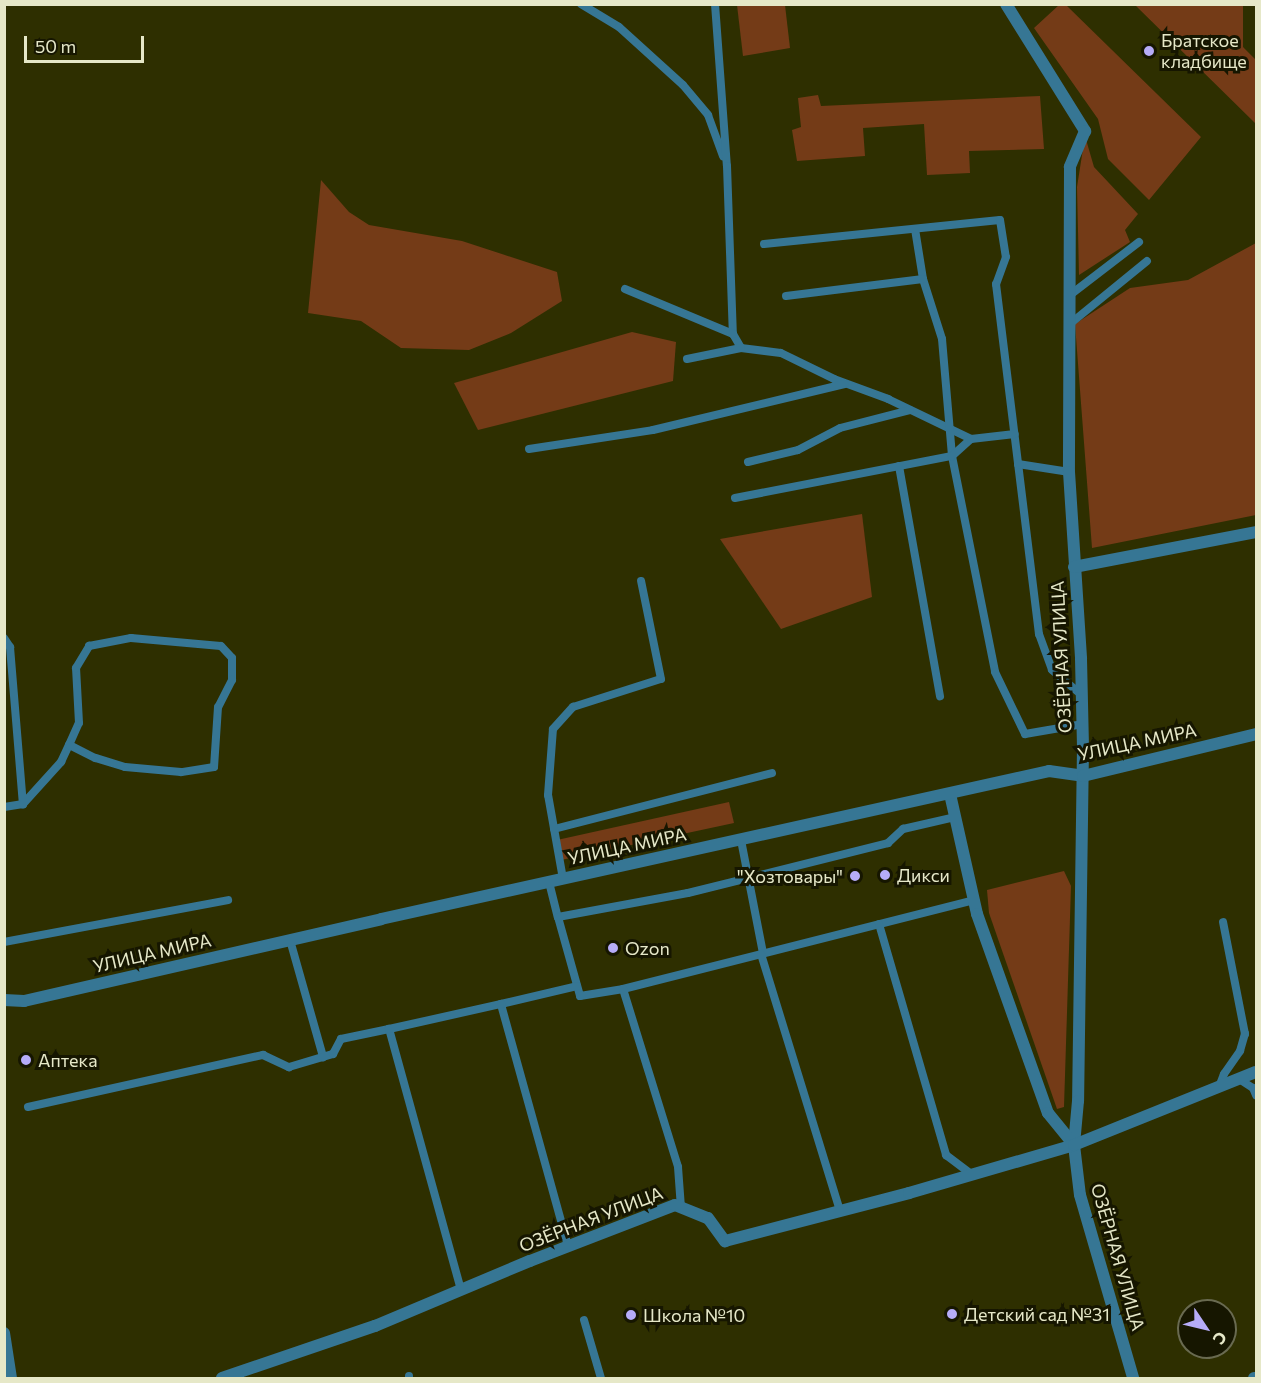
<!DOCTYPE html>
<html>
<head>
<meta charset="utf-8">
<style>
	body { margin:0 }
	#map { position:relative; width:1261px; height:1383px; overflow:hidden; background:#2e2f00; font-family:Commissioner,sans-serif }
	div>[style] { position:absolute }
	.green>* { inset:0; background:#743b17 }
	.service>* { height:8px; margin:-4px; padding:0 4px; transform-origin:4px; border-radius:4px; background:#367694 }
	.minor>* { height:12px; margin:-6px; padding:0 6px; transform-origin:6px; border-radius:6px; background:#367694 }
	.dots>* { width:16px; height:16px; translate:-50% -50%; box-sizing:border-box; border:3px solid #161600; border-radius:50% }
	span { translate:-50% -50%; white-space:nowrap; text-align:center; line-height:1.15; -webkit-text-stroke:6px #161600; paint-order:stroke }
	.poi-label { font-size:18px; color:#e6e8c8 }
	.left { translate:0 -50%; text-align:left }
	.right { translate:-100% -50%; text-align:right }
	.street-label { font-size:18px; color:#e6e8c8 }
	.frame { position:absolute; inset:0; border:6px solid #e6e8c8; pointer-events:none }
	.north { position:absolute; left:1177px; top:1299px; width:60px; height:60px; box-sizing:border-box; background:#161600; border:2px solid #696a50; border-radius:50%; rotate:125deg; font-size:16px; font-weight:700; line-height:24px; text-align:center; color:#e6e8c8 }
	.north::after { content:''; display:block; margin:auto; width:21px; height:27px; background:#b6acf8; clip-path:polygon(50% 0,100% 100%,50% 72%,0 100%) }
	.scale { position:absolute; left:24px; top:36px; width:120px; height:27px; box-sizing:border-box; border:3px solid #e6e8c8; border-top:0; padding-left:8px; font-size:18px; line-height:21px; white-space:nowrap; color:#e6e8c8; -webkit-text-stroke:4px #161600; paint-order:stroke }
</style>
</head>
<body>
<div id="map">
	<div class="green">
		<div style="clip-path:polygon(737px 5px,785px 5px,790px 48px,743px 56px)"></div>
		<div style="clip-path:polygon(1059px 5px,1066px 5px,1201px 137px,1149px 200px,1108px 159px,1098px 119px,1034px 28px)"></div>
		<div style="clip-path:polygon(1135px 5px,1243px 5px,1243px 47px,1256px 60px,1256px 124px)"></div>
		<div style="clip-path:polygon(818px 95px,821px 106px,1040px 96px,1044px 149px,969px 151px,970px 173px,927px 175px,924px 124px,863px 128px,865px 156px,797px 161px,792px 130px,801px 127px,798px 98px)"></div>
		<div style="clip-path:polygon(1085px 136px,1094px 167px,1138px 214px,1125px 230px,1130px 242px,1079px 275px,1077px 187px)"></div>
		<div style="clip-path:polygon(321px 180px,349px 212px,369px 225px,462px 241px,557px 272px,562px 301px,511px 333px,469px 350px,401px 348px,361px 321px,308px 313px)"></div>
		<div style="clip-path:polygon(1256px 243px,1256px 515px,1092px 548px,1075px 324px,1130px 288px,1188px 280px)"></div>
		<div style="clip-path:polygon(632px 332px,676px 342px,673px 381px,478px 430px,454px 383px)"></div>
		<div style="clip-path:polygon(862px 514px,872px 597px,781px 629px,720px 539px)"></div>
		<div style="clip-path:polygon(729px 802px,734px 823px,561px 860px,557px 840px)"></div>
		<div style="clip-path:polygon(1064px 871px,1071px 886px,1064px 1107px,1057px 1109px,989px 913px,987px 890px)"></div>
	</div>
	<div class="service">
		<div style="left:581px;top:4px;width:44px;rotate:31.2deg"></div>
		<div style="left:619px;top:27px;width:86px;rotate:42.2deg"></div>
		<div style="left:683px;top:85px;width:39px;rotate:50deg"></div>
		<div style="left:708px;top:115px;width:44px;rotate:69.9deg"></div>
		<div style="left:715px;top:4px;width:162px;rotate:85.8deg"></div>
		<div style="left:727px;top:166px;width:168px;rotate:88deg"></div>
		<div style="left:733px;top:334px;width:16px;rotate:60deg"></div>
		<div style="left:741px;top:348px;width:40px;rotate:7.1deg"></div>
		<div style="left:781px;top:353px;width:59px;rotate:26.1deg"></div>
		<div style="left:834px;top:379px;width:58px;rotate:20.3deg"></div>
		<div style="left:888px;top:399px;width:92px;rotate:25.7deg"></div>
		<div style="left:915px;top:229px;width:51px;rotate:80.9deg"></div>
		<div style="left:923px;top:279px;width:63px;rotate:72.4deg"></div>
		<div style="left:942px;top:339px;width:117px;rotate:85.1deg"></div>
		<div style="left:952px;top:456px;width:220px;rotate:78.7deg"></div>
		<div style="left:995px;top:672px;width:69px;rotate:64.2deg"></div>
		<div style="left:1025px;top:734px;width:59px;rotate:-9.8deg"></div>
		<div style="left:764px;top:244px;width:237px;rotate:-5.8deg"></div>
		<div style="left:1000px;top:220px;width:37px;rotate:81deg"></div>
		<div style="left:1006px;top:257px;width:29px;rotate:110deg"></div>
		<div style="left:996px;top:284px;width:353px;rotate:83deg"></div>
		<div style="left:1039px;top:634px;width:38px;rotate:70deg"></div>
		<div style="left:1052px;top:670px;width:39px;rotate:40deg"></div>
		<div style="left:625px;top:289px;width:117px;rotate:22.6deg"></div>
		<div style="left:1070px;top:295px;width:87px;rotate:-37.5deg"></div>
		<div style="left:786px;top:296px;width:138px;rotate:-7.1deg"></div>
		<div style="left:1071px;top:323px;width:98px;rotate:-39.2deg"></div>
		<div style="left:687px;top:359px;width:55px;rotate:-11.5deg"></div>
		<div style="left:529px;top:449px;width:125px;rotate:-8.7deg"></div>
		<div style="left:653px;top:430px;width:197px;rotate:-13.5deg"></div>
		<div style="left:748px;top:462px;width:51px;rotate:-13.5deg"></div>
		<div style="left:798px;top:450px;width:47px;rotate:-27.6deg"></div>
		<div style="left:840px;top:428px;width:72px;rotate:-14.4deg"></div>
		<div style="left:1018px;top:464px;width:52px;rotate:8.9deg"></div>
		<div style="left:899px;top:466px;width:234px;rotate:79.9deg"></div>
		<div style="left:735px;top:498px;width:221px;rotate:-11deg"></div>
		<div style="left:952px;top:456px;width:25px;rotate:-42deg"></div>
		<div style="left:971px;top:439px;width:44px;rotate:-6.5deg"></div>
		<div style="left:4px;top:638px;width:11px;rotate:56deg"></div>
		<div style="left:10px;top:647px;width:158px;rotate:85.3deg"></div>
		<div style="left:23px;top:804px;width:19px;rotate:171deg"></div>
		<div style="left:23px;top:804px;width:57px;rotate:-47.9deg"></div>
		<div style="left:61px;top:762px;width:19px;rotate:-65deg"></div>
		<div style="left:69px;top:745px;width:24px;rotate:-66deg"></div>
		<div style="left:79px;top:723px;width:55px;rotate:-93.1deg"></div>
		<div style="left:76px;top:668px;width:26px;rotate:-59deg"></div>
		<div style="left:89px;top:646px;width:43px;rotate:-10.8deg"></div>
		<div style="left:131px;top:638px;width:90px;rotate:5.1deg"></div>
		<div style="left:221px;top:646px;width:16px;rotate:47deg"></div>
		<div style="left:232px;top:658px;width:22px;rotate:90deg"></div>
		<div style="left:232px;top:680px;width:30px;rotate:117deg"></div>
		<div style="left:218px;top:707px;width:60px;rotate:93.8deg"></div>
		<div style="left:214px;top:767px;width:33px;rotate:171deg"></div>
		<div style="left:181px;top:772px;width:56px;rotate:-174.9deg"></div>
		<div style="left:125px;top:767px;width:31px;rotate:-163deg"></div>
		<div style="left:95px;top:758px;width:29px;rotate:-153deg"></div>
		<div style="left:554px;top:829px;width:225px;rotate:-14.4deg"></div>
		<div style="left:741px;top:840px;width:115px;rotate:79deg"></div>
		<div style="left:563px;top:879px;width:85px;rotate:-100.1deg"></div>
		<div style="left:548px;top:795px;width:66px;rotate:-85.7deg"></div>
		<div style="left:553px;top:729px;width:30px;rotate:-48deg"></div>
		<div style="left:573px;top:707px;width:92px;rotate:-17.7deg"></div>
		<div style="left:661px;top:679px;width:100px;rotate:-101.5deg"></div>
		<div style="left:549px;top:882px;width:36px;rotate:76deg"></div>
		<div style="left:558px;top:917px;width:132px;rotate:-10.5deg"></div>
		<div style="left:688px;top:893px;width:206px;rotate:-14deg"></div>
		<div style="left:888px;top:843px;width:21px;rotate:-43deg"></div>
		<div style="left:903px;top:829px;width:53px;rotate:-13deg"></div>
		<div style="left:558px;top:917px;width:82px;rotate:74.4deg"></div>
		<div style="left:580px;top:996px;width:44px;rotate:-9.2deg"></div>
		<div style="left:623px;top:989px;width:362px;rotate:-14.2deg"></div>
		<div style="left:879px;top:924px;width:241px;rotate:73.8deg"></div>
		<div style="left:946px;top:1155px;width:34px;rotate:37deg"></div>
		<div style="left:290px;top:940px;width:122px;rotate:74.2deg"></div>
		<div style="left:4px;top:942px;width:228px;rotate:-10.6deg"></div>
		<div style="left:761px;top:954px;width:269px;rotate:72.9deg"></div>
		<div style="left:623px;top:989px;width:186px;rotate:72.8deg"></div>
		<div style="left:678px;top:1167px;width:41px;rotate:85.8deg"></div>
		<div style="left:1239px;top:1079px;width:17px;rotate:33deg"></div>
		<div style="left:1253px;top:1088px;width:8px;rotate:67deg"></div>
		<div style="left:1219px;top:1087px;width:14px;rotate:-69deg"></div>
		<div style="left:1224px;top:1074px;width:28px;rotate:-55deg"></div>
		<div style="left:1240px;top:1051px;width:18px;rotate:-74deg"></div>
		<div style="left:1245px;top:1034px;width:114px;rotate:-101.1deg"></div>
		<div style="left:28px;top:1107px;width:241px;rotate:-12.5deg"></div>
		<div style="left:263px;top:1055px;width:29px;rotate:25deg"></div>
		<div style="left:289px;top:1067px;width:46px;rotate:-16.5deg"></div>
		<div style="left:333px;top:1054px;width:17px;rotate:-62deg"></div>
		<div style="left:341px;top:1039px;width:49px;rotate:-11.8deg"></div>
		<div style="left:568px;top:1246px;width:251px;rotate:-105.5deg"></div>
		<div style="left:501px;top:1004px;width:78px;rotate:-13.3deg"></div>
		<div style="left:461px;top:1290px;width:271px;rotate:-105.4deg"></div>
		<div style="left:389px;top:1029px;width:115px;rotate:-12.6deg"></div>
		<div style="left:584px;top:1320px;width:60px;rotate:73.7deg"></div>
		<div style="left:409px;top:1376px;width:2px;rotate:90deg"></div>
	</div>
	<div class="minor">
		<div style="left:1006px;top:4px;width:150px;rotate:58.1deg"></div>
		<div style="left:1085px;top:131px;width:39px;rotate:113deg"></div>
		<div style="left:1070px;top:167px;width:305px;rotate:90.2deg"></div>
		<div style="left:1069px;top:472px;width:187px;rotate:86.3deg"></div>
		<div style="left:1081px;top:659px;width:89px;rotate:88.7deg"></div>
		<div style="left:1083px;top:748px;width:353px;rotate:90.8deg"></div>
		<div style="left:1078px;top:1101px;width:44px;rotate:95.2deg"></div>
		<div style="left:1074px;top:1145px;width:50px;rotate:83.2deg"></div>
		<div style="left:1080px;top:1195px;width:191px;rotate:73.8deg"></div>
		<div style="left:1074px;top:567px;width:185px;rotate:-10.9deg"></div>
		<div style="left:950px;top:794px;width:123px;rotate:77.3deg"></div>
		<div style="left:977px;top:914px;width:211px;rotate:70.4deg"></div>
		<div style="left:1048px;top:1113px;width:41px;rotate:50.9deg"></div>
		<div style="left:4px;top:1000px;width:20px;rotate:3deg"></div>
		<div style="left:24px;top:1001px;width:366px;rotate:-12.9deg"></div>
		<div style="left:381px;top:919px;width:684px;rotate:-12.49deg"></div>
		<div style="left:1049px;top:771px;width:34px;rotate:8deg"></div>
		<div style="left:1083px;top:776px;width:178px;rotate:-13.6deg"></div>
		<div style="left:4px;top:1333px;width:46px;rotate:81.2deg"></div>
		<div style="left:222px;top:1378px;width:162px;rotate:-18.8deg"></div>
		<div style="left:375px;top:1326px;width:168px;rotate:-22.8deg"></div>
		<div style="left:530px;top:1261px;width:155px;rotate:-21.1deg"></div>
		<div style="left:675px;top:1205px;width:35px;rotate:22deg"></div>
		<div style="left:708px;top:1218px;width:29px;rotate:54deg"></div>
		<div style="left:725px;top:1241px;width:190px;rotate:-14.6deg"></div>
		<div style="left:909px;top:1193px;width:172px;rotate:-16.2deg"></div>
		<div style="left:1074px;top:1145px;width:196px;rotate:-21.9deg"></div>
		<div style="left:1254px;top:1378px;width:2px"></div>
	</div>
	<div class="dots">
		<div style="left:1149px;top:51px;background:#b6acf8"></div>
		<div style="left:885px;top:875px;background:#b6acf8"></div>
		<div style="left:855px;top:876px;background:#b6acf8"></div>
		<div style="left:613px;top:948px;background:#b6acf8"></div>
		<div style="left:26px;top:1060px;background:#b6acf8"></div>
		<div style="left:952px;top:1314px;background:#b6acf8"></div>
		<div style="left:631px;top:1315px;background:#b6acf8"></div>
	</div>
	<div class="poi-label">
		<span class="left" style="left:1161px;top:51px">Братское<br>кладбище</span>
		<span class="left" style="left:897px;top:875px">Дикси</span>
		<span class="right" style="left:843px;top:876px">"Хозтовары"</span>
		<span class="left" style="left:625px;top:948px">Ozon</span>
		<span class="left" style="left:38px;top:1060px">Аптека</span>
		<span class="left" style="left:964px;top:1314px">Детский сад №31</span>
		<span class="left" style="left:643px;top:1315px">Школа №10</span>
	</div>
	<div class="street-label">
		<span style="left:1061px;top:657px;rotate:-93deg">ОЗЁРНАЯ УЛИЦА</span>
		<span style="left:1137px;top:742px;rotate:-12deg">УЛИЦА МИРА</span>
		<span style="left:627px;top:846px;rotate:-12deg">УЛИЦА МИРА</span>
		<span style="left:152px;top:953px;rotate:-13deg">УЛИЦА МИРА</span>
		<span style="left:591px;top:1219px;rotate:-21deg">ОЗЁРНАЯ УЛИЦА</span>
		<span style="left:1118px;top:1257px;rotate:74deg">ОЗЁРНАЯ УЛИЦА</span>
	</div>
	<div class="frame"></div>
	<div class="north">С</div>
	<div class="scale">50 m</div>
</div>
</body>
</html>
